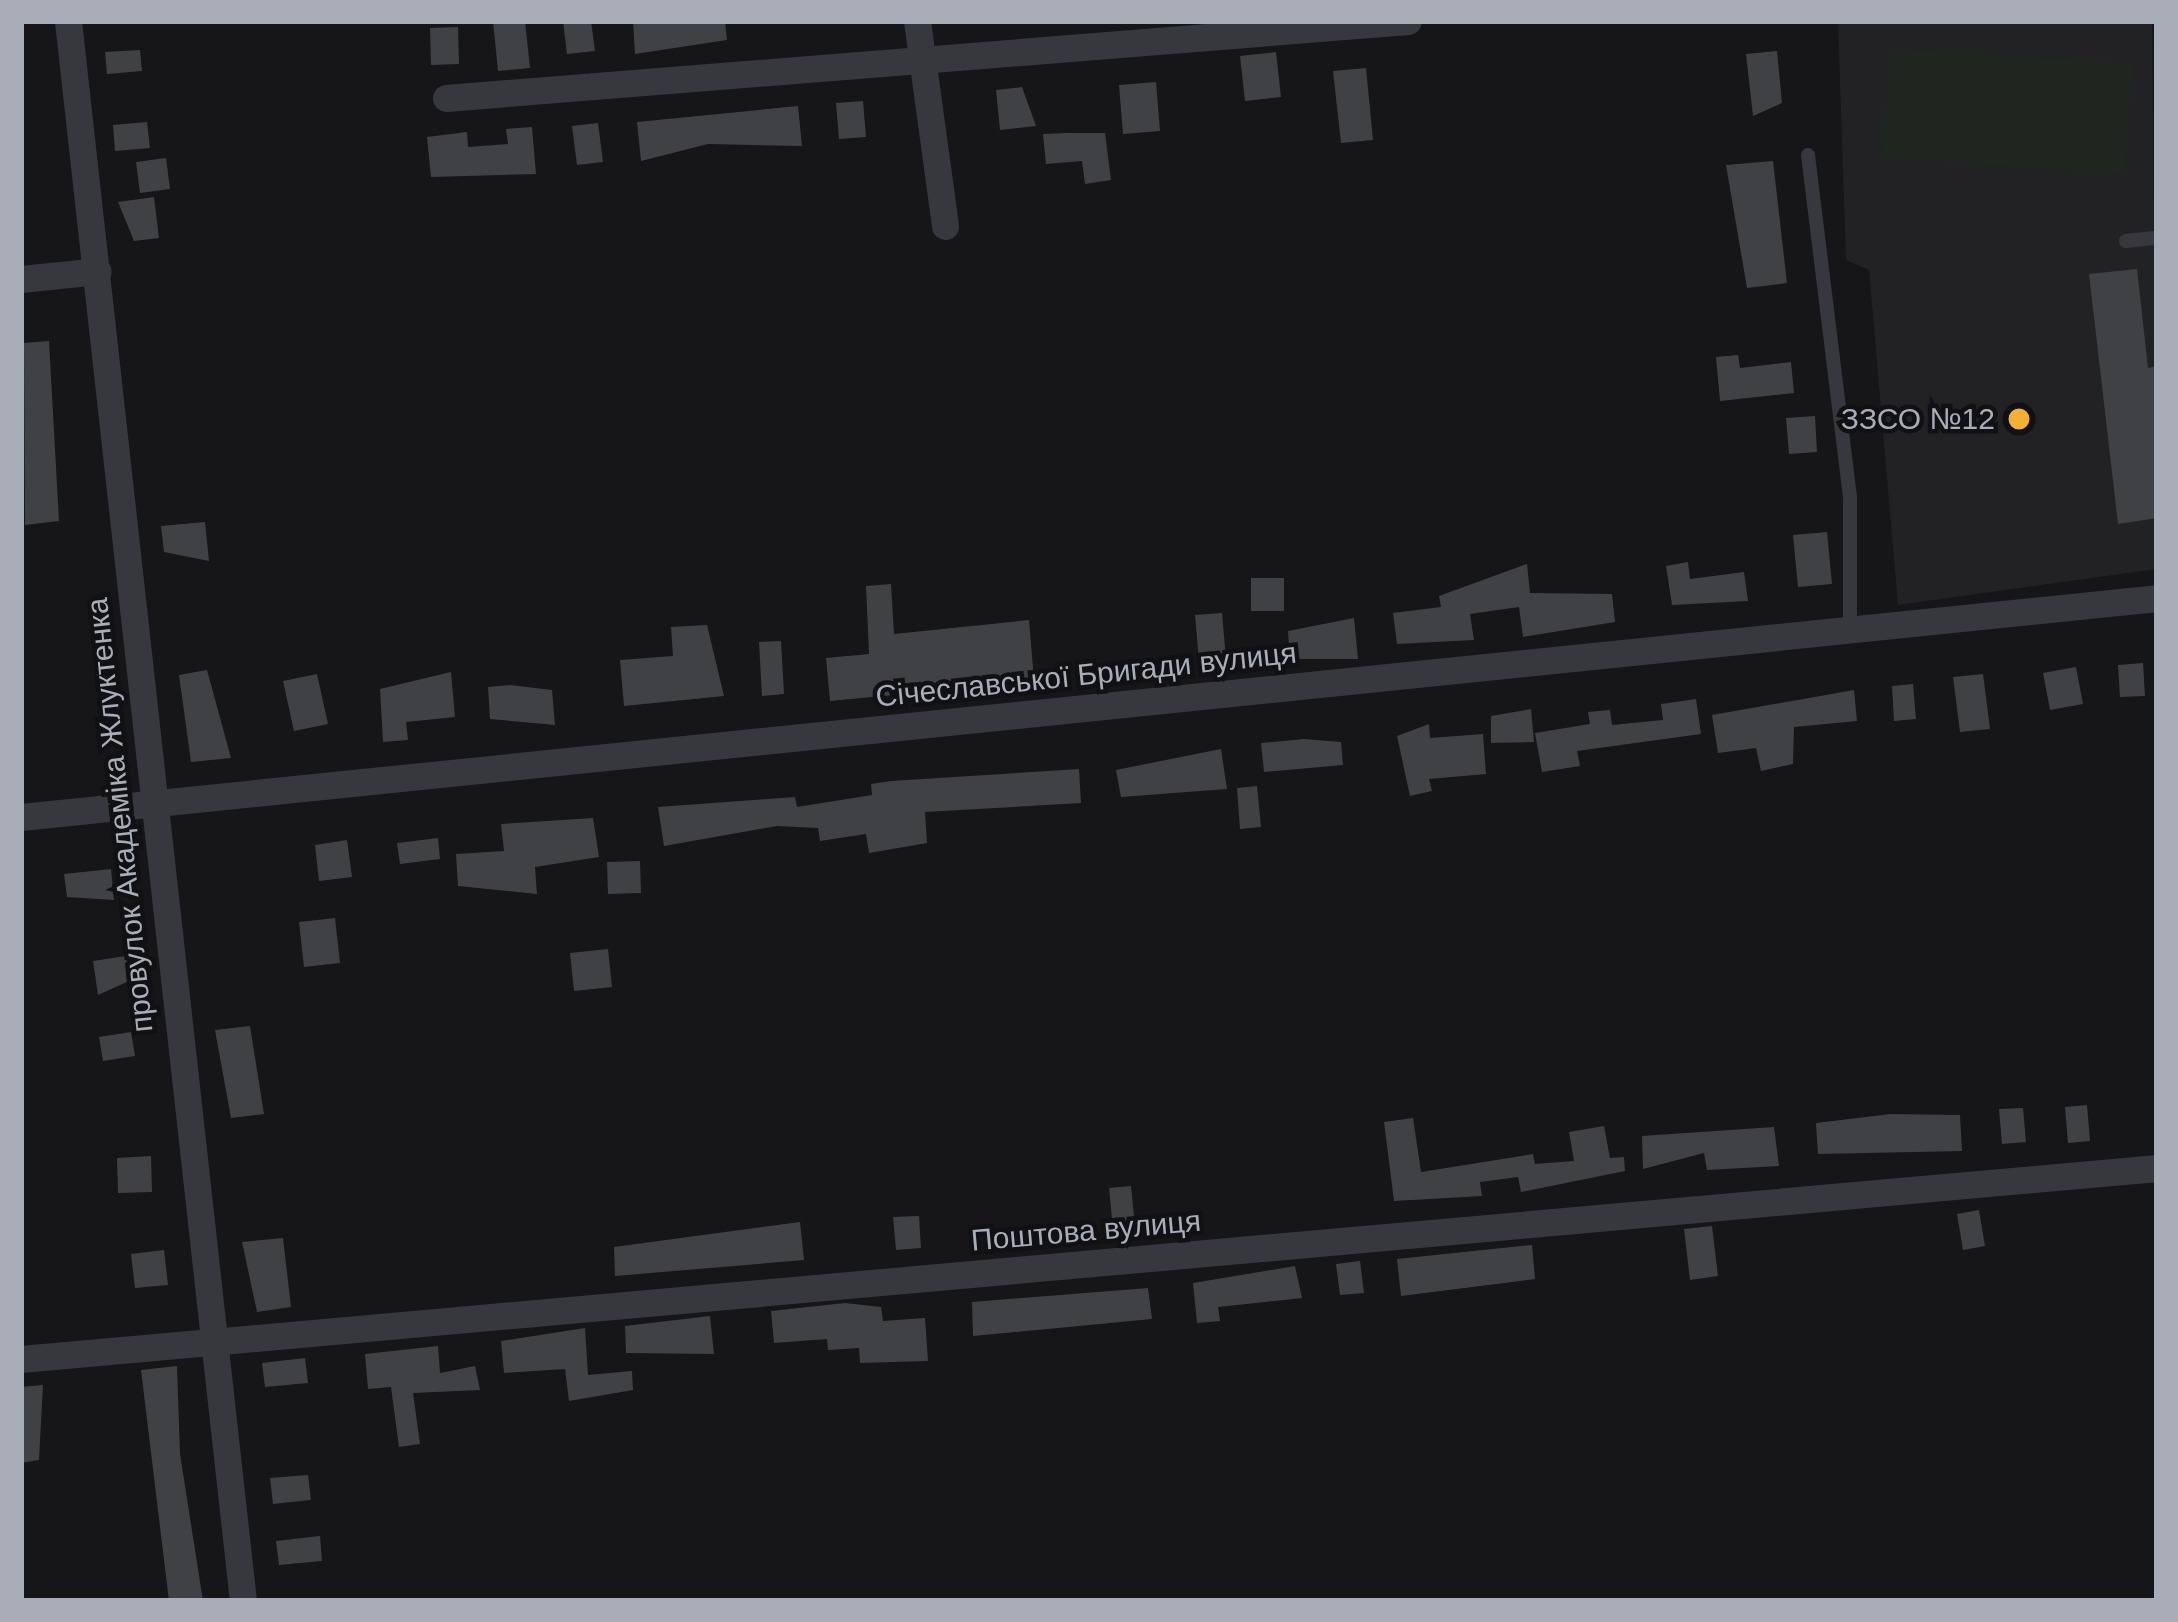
<!DOCTYPE html>
<html>
<head>
<meta charset="utf-8">
<style>
	body { margin:0 }
	#map { position:relative; width:2178px; height:1622px; overflow:hidden; background:#161618; font-family:Arial,sans-serif }
	div>[style] { position:absolute }
	.built>* { inset:0; background:#222225 }
	.green>* { inset:0; background:#1e261f }
	.building>* { inset:0; background:#404145 }
	.service>* { height:14px; margin:-7px; padding:0 7px; transform-origin:7px; border-radius:7px; background:#37383d }
	.minor>* { height:27px; margin:-13.5px; padding:0 13.5px; transform-origin:13.5px; border-radius:13.5px; background:#37383d }
	.dots>* { width:33px; height:33px; translate:-50% -50%; box-sizing:border-box; border:6px solid #111113; border-radius:50% }
	span { translate:-50% -50%; white-space:nowrap; text-align:center; line-height:1.15; -webkit-text-stroke:9px #111113; paint-order:stroke }
	.poi-label { font-size:30px; color:#a8adb8 }
	.right { translate:-100% -50%; text-align:right }
	.street-label { font-size:30px; color:#a8adb8 }
	.frame { position:absolute; inset:0; border:24px solid #a8adb8; pointer-events:none }
</style>
</head>
<body>
<div id="map">
	<div class="built">
		<div style="clip-path:polygon(1838px 21px,2152px 21px,2157px 569px,1898px 605px,1869px 270px,1846px 260px)"></div>
	</div>
	<div class="green">
		<div style="clip-path:polygon(1890px 49px,2132px 64px,2125px 173px,1884px 157px)"></div>
	</div>
	<div class="building">
		<div style="clip-path:polygon(493px 21px,525px 21px,530px 68px,498px 71px)"></div>
		<div style="clip-path:polygon(563px 21px,591px 21px,595px 51px,567px 54px)"></div>
		<div style="clip-path:polygon(633px 21px,725px 21px,727px 40px,635px 54px)"></div>
		<div style="clip-path:polygon(458px 27px,459px 64px,431px 65px,430px 28px)"></div>
		<div style="clip-path:polygon(140px 50px,142px 71px,107px 74px,105px 52px)"></div>
		<div style="clip-path:polygon(1777px 51px,1782px 103px,1753px 116px,1746px 54px)"></div>
		<div style="clip-path:polygon(1276px 52px,1281px 97px,1245px 101px,1240px 56px)"></div>
		<div style="clip-path:polygon(1366px 68px,1373px 140px,1341px 143px,1333px 71px)"></div>
		<div style="clip-path:polygon(1156px 82px,1160px 131px,1123px 134px,1119px 85px)"></div>
		<div style="clip-path:polygon(1022px 87px,1036px 126px,1000px 130px,996px 90px)"></div>
		<div style="clip-path:polygon(863px 101px,866px 137px,839px 139px,836px 103px)"></div>
		<div style="clip-path:polygon(798px 106px,802px 146px,708px 144px,641px 161px,637px 122px)"></div>
		<div style="clip-path:polygon(147px 122px,150px 148px,115px 151px,113px 125px)"></div>
		<div style="clip-path:polygon(598px 123px,603px 162px,577px 165px,572px 126px)"></div>
		<div style="clip-path:polygon(532px 127px,536px 174px,431px 177px,427px 137px,467px 132px,468px 147px,508px 144px,506px 129px)"></div>
		<div style="clip-path:polygon(1067px 133px,1105px 133px,1111px 180px,1085px 184px,1082px 161px,1046px 164px,1043px 134px)"></div>
		<div style="clip-path:polygon(166px 158px,170px 189px,140px 193px,136px 162px)"></div>
		<div style="clip-path:polygon(1773px 161px,1787px 283px,1747px 288px,1726px 165px)"></div>
		<div style="clip-path:polygon(154px 197px,159px 238px,134px 241px,118px 202px)"></div>
		<div style="clip-path:polygon(2137px 269px,2148px 368px,2157px 366px,2157px 518px,2118px 524px,2089px 274px)"></div>
		<div style="clip-path:polygon(49px 341px,59px 521px,25px 525px,24px 343px)"></div>
		<div style="clip-path:polygon(1738px 355px,1740px 368px,1791px 362px,1794px 393px,1720px 401px,1716px 357px)"></div>
		<div style="clip-path:polygon(1815px 416px,1817px 452px,1789px 454px,1786px 418px)"></div>
		<div style="clip-path:polygon(205px 522px,209px 561px,164px 552px,161px 526px)"></div>
		<div style="clip-path:polygon(1827px 532px,1832px 584px,1798px 587px,1793px 535px)"></div>
		<div style="clip-path:polygon(1688px 562px,1690px 579px,1744px 572px,1748px 601px,1672px 605px,1666px 566px)"></div>
		<div style="clip-path:polygon(1527px 564px,1530px 593px,1612px 594px,1615px 622px,1523px 637px,1519px 607px,1470px 614px,1474px 640px,1397px 644px,1393px 613px,1441px 607px,1439px 596px)"></div>
		<div style="clip-path:polygon(1251px 578px,1284px 578px,1284px 611px,1251px 611px)"></div>
		<div style="clip-path:polygon(891px 584px,894px 634px,1029px 620px,1035px 691px,1000px 694px,1000px 684px,947px 688px,948px 701px,915px 704px,914px 693px,830px 701px,826px 658px,869px 654px,866px 586px)"></div>
		<div style="clip-path:polygon(1222px 613px,1226px 659px,1199px 661px,1195px 615px)"></div>
		<div style="clip-path:polygon(1354px 618px,1358px 659px,1290px 659px,1288px 631px)"></div>
		<div style="clip-path:polygon(707px 625px,724px 696px,624px 706px,620px 660px,673px 656px,671px 627px)"></div>
		<div style="clip-path:polygon(781px 641px,784px 694px,762px 696px,759px 642px)"></div>
		<div style="clip-path:polygon(2143px 663px,2145px 696px,2120px 697px,2118px 665px)"></div>
		<div style="clip-path:polygon(2076px 667px,2083px 704px,2050px 710px,2043px 673px)"></div>
		<div style="clip-path:polygon(207px 670px,231px 758px,191px 762px,179px 675px)"></div>
		<div style="clip-path:polygon(451px 672px,455px 717px,406px 722px,408px 740px,383px 742px,380px 689px)"></div>
		<div style="clip-path:polygon(317px 674px,328px 724px,294px 731px,283px 681px)"></div>
		<div style="clip-path:polygon(1983px 674px,1990px 729px,1960px 732px,1953px 677px)"></div>
		<div style="clip-path:polygon(1913px 684px,1916px 719px,1894px 721px,1892px 686px)"></div>
		<div style="clip-path:polygon(510px 685px,552px 690px,555px 725px,490px 719px,488px 687px)"></div>
		<div style="clip-path:polygon(1854px 690px,1857px 721px,1794px 727px,1793px 764px,1761px 771px,1756px 748px,1718px 753px,1712px 715px)"></div>
		<div style="clip-path:polygon(1696px 699px,1701px 734px,1577px 751px,1580px 766px,1542px 772px,1535px 733px,1590px 724px,1588px 712px,1610px 710px,1612px 725px,1663px 720px,1661px 704px)"></div>
		<div style="clip-path:polygon(1531px 709px,1534px 742px,1491px 743px,1491px 716px)"></div>
		<div style="clip-path:polygon(1429px 724px,1430px 738px,1483px 734px,1486px 774px,1429px 779px,1432px 791px,1410px 796px,1397px 736px)"></div>
		<div style="clip-path:polygon(1304px 739px,1341px 742px,1343px 765px,1264px 772px,1261px 743px)"></div>
		<div style="clip-path:polygon(1221px 749px,1227px 789px,1121px 797px,1116px 770px)"></div>
		<div style="clip-path:polygon(1079px 769px,1081px 803px,925px 812px,927px 843px,869px 853px,866px 834px,820px 841px,818px 828px,777px 826px,664px 846px,658px 807px,795px 797px,797px 807px,872px 795px,871px 784px,891px 781px)"></div>
		<div style="clip-path:polygon(1257px 786px,1261px 827px,1240px 829px,1237px 788px)"></div>
		<div style="clip-path:polygon(593px 818px,599px 857px,535px 867px,537px 894px,458px 886px,456px 854px,504px 851px,501px 824px)"></div>
		<div style="clip-path:polygon(438px 838px,440px 859px,400px 864px,397px 843px)"></div>
		<div style="clip-path:polygon(347px 840px,352px 877px,319px 881px,315px 845px)"></div>
		<div style="clip-path:polygon(640px 861px,641px 893px,608px 894px,607px 862px)"></div>
		<div style="clip-path:polygon(111px 869px,114px 900px,67px 897px,64px 874px)"></div>
		<div style="clip-path:polygon(335px 918px,340px 963px,304px 967px,299px 922px)"></div>
		<div style="clip-path:polygon(608px 949px,612px 987px,574px 991px,570px 953px)"></div>
		<div style="clip-path:polygon(126px 956px,129px 981px,98px 995px,93px 961px)"></div>
		<div style="clip-path:polygon(250px 1026px,264px 1114px,231px 1118px,215px 1030px)"></div>
		<div style="clip-path:polygon(131px 1032px,135px 1056px,103px 1061px,99px 1037px)"></div>
		<div style="clip-path:polygon(2087px 1105px,2090px 1141px,2068px 1143px,2065px 1107px)"></div>
		<div style="clip-path:polygon(2023px 1108px,2026px 1142px,2002px 1144px,1999px 1109px)"></div>
		<div style="clip-path:polygon(1891px 1114px,1960px 1115px,1962px 1151px,1818px 1154px,1816px 1123px)"></div>
		<div style="clip-path:polygon(1413px 1118px,1421px 1172px,1533px 1154px,1535px 1164px,1574px 1161px,1569px 1132px,1604px 1126px,1610px 1158px,1624px 1157px,1625px 1171px,1521px 1192px,1518px 1177px,1480px 1182px,1482px 1196px,1394px 1201px,1384px 1122px)"></div>
		<div style="clip-path:polygon(1774px 1127px,1779px 1166px,1707px 1170px,1704px 1153px,1643px 1169px,1642px 1136px)"></div>
		<div style="clip-path:polygon(151px 1156px,152px 1192px,118px 1193px,117px 1158px)"></div>
		<div style="clip-path:polygon(1131px 1186px,1135px 1227px,1113px 1229px,1109px 1188px)"></div>
		<div style="clip-path:polygon(1979px 1210px,1985px 1246px,1963px 1250px,1957px 1214px)"></div>
		<div style="clip-path:polygon(919px 1216px,921px 1248px,896px 1250px,893px 1217px)"></div>
		<div style="clip-path:polygon(800px 1222px,804px 1260px,615px 1276px,614px 1247px)"></div>
		<div style="clip-path:polygon(1712px 1226px,1718px 1276px,1690px 1280px,1684px 1229px)"></div>
		<div style="clip-path:polygon(283px 1238px,291px 1307px,257px 1312px,242px 1242px)"></div>
		<div style="clip-path:polygon(1532px 1245px,1535px 1279px,1401px 1296px,1397px 1259px)"></div>
		<div style="clip-path:polygon(164px 1250px,168px 1285px,135px 1288px,131px 1254px)"></div>
		<div style="clip-path:polygon(1360px 1261px,1364px 1293px,1340px 1295px,1336px 1264px)"></div>
		<div style="clip-path:polygon(1295px 1266px,1302px 1298px,1218px 1307px,1220px 1321px,1197px 1323px,1193px 1283px)"></div>
		<div style="clip-path:polygon(1148px 1288px,1152px 1319px,973px 1336px,972px 1302px)"></div>
		<div style="clip-path:polygon(845px 1303px,881px 1307px,883px 1321px,925px 1318px,928px 1361px,860px 1363px,859px 1348px,828px 1350px,827px 1339px,774px 1343px,771px 1311px)"></div>
		<div style="clip-path:polygon(710px 1316px,714px 1354px,626px 1353px,625px 1326px)"></div>
		<div style="clip-path:polygon(585px 1328px,588px 1375px,632px 1371px,633px 1390px,569px 1401px,565px 1369px,504px 1373px,501px 1341px)"></div>
		<div style="clip-path:polygon(438px 1346px,440px 1373px,475px 1366px,480px 1390px,413px 1393px,420px 1444px,399px 1447px,391px 1387px,368px 1389px,365px 1354px)"></div>
		<div style="clip-path:polygon(305px 1358px,308px 1383px,265px 1387px,262px 1363px)"></div>
		<div style="clip-path:polygon(177px 1366px,180px 1454px,203px 1601px,169px 1601px,141px 1370px)"></div>
		<div style="clip-path:polygon(43px 1385px,39px 1460px,21px 1463px,21px 1387px)"></div>
		<div style="clip-path:polygon(308px 1475px,311px 1500px,273px 1504px,270px 1478px)"></div>
		<div style="clip-path:polygon(320px 1536px,322px 1561px,279px 1565px,276px 1541px)"></div>
	</div>
	<div class="service">
		<div style="left:1808px;top:155px;width:344px;rotate:83deg"></div>
		<div style="left:1850px;top:496px;width:134px;rotate:90deg"></div>
		<div style="left:2126px;top:241px;width:31px;rotate:-6deg"></div>
	</div>
	<div class="minor">
		<div style="left:68px;top:21px;width:1590px;rotate:83.68deg"></div>
		<div style="left:917px;top:21px;width:207px;rotate:82.2deg"></div>
		<div style="left:446px;top:98px;width:965px;rotate:-4.58deg"></div>
		<div style="left:21px;top:279px;width:77px;rotate:-5.9deg"></div>
		<div style="left:21px;top:817px;width:2147px;rotate:-5.85deg"></div>
		<div style="left:21px;top:1359px;width:2145px;rotate:-5.11deg"></div>
	</div>
	<div class="dots">
		<div style="left:2019px;top:419px;background:#f2b134"></div>
	</div>
	<div class="poi-label">
		<span class="right" style="left:1995px;top:419px">ЗЗСО №12</span>
	</div>
	<div class="street-label">
		<span style="left:1086px;top:675px;rotate:-6deg">Січеславської Бригади вулиця</span>
		<span style="left:120px;top:815px;rotate:-96deg">провулок Академіка Жлуктенка</span>
		<span style="left:1086px;top:1231px;rotate:-5deg">Поштова вулиця</span>
	</div>
	<div class="frame"></div>
</div>
</body>
</html>
